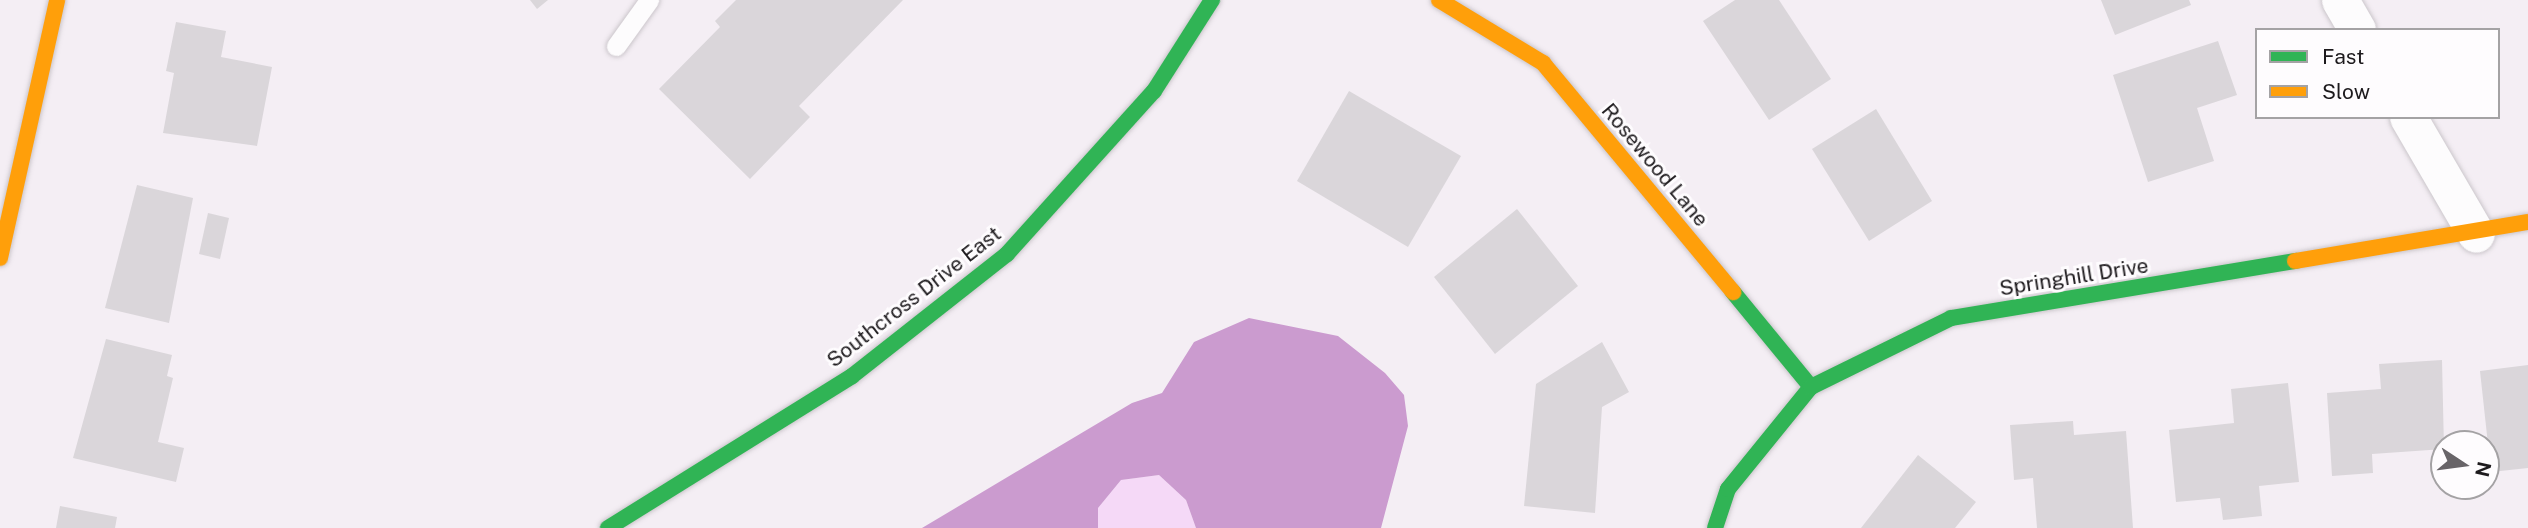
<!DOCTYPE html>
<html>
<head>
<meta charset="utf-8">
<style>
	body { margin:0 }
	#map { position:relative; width:2528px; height:528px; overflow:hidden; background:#f4eef4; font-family:"Public Sans",sans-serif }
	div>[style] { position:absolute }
	.green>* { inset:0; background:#f5d9f7 }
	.water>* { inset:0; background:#cb9bcf }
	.building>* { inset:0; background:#dad6da }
	.roads { filter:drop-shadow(0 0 2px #cbc6cb) drop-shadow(0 0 2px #cbc6cb) }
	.lane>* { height:19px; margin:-9.5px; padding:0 9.5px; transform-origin:9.5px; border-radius:9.5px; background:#fdfcfd }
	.street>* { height:37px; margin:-18.5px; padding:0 18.5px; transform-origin:18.5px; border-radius:18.5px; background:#fdfcfd }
	.fast>* { height:16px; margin:-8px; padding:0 8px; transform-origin:8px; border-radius:8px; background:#30b455 }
	.slow>* { height:16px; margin:-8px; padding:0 8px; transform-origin:8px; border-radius:8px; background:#ff9f0a }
	span { translate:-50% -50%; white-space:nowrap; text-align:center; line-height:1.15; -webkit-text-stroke:6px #fefcfe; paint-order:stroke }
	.street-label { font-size:21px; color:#1d1a1d }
	.legend { position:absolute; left:2255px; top:28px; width:245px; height:91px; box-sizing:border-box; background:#fefcfe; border:2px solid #a4a2a4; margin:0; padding:9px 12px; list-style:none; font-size:21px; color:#1d1a1d }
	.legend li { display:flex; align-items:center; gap:14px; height:35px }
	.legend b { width:35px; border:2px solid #a4a2a4 }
	.north { position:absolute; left:2430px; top:430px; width:70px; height:70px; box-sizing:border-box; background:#fefcfe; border:2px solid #a4a2a4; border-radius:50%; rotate:103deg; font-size:19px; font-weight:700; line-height:28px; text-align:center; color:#1d1a1d }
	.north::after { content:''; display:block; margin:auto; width:24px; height:32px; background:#686468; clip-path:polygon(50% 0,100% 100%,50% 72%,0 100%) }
</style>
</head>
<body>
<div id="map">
	<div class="green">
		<div style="clip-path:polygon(1159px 475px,1186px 500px,1196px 528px,1098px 528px,1098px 508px,1121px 480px)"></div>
	</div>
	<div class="water">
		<div style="clip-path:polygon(1249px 318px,1338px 336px,1385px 373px,1404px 395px,1408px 426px,1381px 528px,1196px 528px,1186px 500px,1159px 475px,1121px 480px,1098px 508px,1098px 528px,922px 528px,1132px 403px,1162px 393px,1194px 342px)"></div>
	</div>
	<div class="building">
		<div style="clip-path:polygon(530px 0,548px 0,537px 9px)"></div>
		<div style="clip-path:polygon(736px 0,903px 0,799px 106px,810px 117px,750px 179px,659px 89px,720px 27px,715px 21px)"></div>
		<div style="clip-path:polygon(1735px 0,1779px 0,1831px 79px,1769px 120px,1703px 21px)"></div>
		<div style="clip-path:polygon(2101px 0,2189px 0,2191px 5px,2115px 35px)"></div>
		<div style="clip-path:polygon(176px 22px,226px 31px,221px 57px,272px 67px,257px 146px,163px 133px,174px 73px,166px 71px)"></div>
		<div style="clip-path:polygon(2218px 41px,2237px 95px,2197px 108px,2214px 161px,2148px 182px,2113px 75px)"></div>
		<div style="clip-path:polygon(1349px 91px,1461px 156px,1408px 247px,1297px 181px)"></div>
		<div style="clip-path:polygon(1876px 109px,1932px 201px,1869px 241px,1812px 149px)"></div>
		<div style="clip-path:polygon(137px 185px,193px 198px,169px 323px,105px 308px)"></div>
		<div style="clip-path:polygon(1517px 209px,1578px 286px,1495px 354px,1434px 277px)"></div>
		<div style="clip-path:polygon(208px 213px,229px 218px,220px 259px,199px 254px)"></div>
		<div style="clip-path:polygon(106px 339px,172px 355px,167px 376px,173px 378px,158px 442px,184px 448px,176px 482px,73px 458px)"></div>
		<div style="clip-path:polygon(1602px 342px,1629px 392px,1602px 407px,1595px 513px,1524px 506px,1536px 384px)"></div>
		<div style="clip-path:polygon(2442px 360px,2444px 449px,2372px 454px,2373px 473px,2332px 476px,2327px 393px,2381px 389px,2379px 364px)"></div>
		<div style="clip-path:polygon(2528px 365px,2528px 468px,2491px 472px,2480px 371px)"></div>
		<div style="clip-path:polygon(2288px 383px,2299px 482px,2259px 486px,2262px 516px,2223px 520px,2220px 498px,2176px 502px,2169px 430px,2234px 423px,2231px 389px)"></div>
		<div style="clip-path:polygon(2073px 421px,2074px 435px,2126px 431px,2133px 528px,2037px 528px,2033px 478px,2014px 480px,2010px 425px)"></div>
		<div style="clip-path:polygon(1918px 455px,1976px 502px,1955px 528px,1861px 528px)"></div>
		<div style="clip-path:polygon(60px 506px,117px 517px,115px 528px,56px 528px)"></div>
	</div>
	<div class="roads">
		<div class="lane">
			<div style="left:616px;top:46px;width:57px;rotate:-54.3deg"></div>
		</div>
		<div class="street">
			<div style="left:2340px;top:0;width:34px;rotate:60deg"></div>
			<div style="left:2408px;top:117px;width:135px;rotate:59.8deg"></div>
		</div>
		<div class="fast">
			<div style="left:1733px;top:292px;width:123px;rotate:50.6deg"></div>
			<div style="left:608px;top:528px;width:287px;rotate:-31.9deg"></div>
			<div style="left:852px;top:376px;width:197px;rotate:-38.2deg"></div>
			<div style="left:1007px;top:254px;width:219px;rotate:-48deg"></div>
			<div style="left:1154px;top:91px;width:108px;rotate:-57.5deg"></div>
			<div style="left:1715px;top:528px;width:41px;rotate:-71.6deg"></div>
			<div style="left:1728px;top:489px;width:132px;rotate:-50.9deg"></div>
			<div style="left:1811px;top:387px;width:156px;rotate:-26.2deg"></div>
			<div style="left:1951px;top:318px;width:349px;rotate:-9.4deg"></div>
		</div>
		<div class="slow">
			<div style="left:1439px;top:0;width:122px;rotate:31.2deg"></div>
			<div style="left:1543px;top:63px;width:298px;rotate:50.3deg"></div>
			<div style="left:0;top:258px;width:264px;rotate:-77.5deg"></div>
			<div style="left:2295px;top:261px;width:236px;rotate:-9.5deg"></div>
		</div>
	</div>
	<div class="street-label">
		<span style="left:1655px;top:165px;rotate:50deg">Rosewood Lane</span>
		<span style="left:2074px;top:277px;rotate:-9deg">Springhill Drive</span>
		<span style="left:914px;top:297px;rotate:-38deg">Southcross Drive East</span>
	</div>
	<ul class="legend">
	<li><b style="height:9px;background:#30b455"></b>Fast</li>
	<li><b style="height:9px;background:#ff9f0a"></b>Slow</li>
	</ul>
	<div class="north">N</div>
</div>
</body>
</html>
